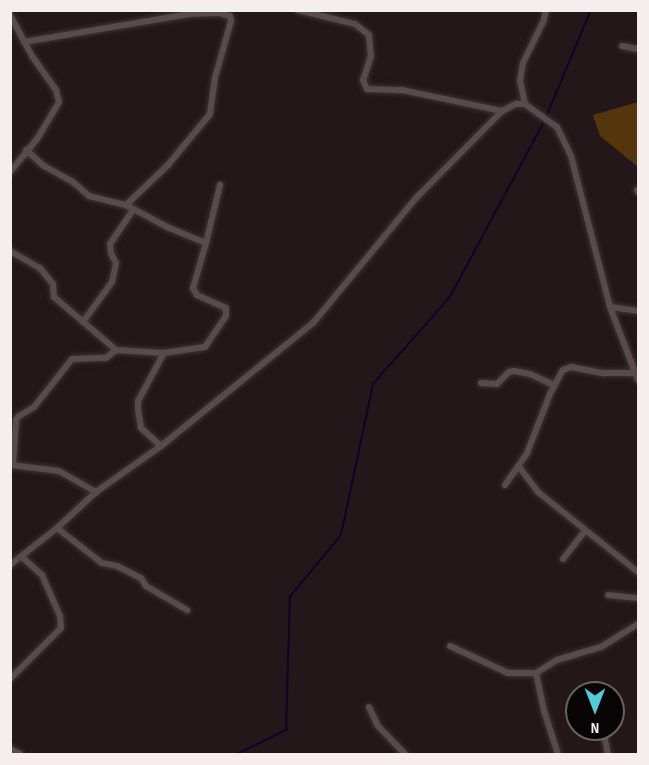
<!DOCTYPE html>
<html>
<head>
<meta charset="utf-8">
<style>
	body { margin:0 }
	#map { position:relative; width:649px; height:765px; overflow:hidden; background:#24171a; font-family:"Sofia Sans Condensed",sans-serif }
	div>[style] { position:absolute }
	.green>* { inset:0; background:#53360b }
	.stream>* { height:1.5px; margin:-0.75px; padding:0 0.75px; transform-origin:0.75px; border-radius:0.75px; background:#140029 }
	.roads { filter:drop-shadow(0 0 2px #3c3334) drop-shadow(0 0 2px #3c3334) }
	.minor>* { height:6px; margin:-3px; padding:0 3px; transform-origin:3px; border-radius:3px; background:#594a4c }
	span { translate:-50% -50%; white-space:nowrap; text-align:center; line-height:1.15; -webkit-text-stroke:6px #090506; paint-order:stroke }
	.frame { position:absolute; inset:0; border:12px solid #f6edee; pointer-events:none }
	.north { position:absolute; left:565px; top:681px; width:60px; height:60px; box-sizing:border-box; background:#090506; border:2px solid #686263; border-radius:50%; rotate:180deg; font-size:16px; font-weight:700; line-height:24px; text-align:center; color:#f6edee }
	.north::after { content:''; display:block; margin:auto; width:21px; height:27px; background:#52ccd5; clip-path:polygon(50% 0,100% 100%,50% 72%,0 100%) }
</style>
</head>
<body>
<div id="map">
	<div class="green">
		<div style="clip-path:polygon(638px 102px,638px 167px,600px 136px,593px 115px)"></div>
	</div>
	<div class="stream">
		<div style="left:546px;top:117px;width:116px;rotate:-67.2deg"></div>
		<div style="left:237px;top:754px;width:55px;rotate:-26.1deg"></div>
		<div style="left:286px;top:730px;width:133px;rotate:-88.3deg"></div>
		<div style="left:290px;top:597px;width:80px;rotate:-50.6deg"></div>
		<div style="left:341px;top:535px;width:154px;rotate:-78deg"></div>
		<div style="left:373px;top:384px;width:116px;rotate:-48.5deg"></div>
		<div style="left:450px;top:297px;width:199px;rotate:-61.8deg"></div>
	</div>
	<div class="roads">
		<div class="minor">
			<div style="left:298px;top:10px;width:59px;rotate:13.8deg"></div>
			<div style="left:355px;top:24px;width:18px;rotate:38deg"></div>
			<div style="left:369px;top:35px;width:21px;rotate:85deg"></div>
			<div style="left:371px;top:56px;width:25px;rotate:108deg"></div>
			<div style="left:363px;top:80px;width:10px;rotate:66deg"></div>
			<div style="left:367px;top:89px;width:35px;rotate:2deg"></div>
			<div style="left:402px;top:90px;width:102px;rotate:11.9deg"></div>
			<div style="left:10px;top:15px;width:47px;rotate:61.8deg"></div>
			<div style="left:32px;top:56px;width:42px;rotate:54.8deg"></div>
			<div style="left:56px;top:90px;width:12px;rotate:76deg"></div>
			<div style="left:59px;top:102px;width:43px;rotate:120.7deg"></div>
			<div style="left:37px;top:139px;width:43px;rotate:129.3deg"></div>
			<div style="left:24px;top:42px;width:168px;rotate:-9.6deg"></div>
			<div style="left:190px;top:14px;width:29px;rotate:-2deg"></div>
			<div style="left:219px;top:13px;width:11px;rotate:15deg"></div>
			<div style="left:230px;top:16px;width:5px;rotate:79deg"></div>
			<div style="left:231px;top:21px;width:59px;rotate:105.7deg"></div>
			<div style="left:215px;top:78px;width:36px;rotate:98deg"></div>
			<div style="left:210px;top:114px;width:66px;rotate:129.5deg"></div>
			<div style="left:168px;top:165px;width:58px;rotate:136.4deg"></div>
			<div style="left:622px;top:46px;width:16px;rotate:11deg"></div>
			<div style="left:525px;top:104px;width:24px;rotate:-102deg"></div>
			<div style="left:520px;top:81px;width:18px;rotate:-81deg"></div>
			<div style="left:523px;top:63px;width:48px;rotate:-64deg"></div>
			<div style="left:544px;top:20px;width:10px;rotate:-79deg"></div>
			<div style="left:26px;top:150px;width:24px;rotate:42deg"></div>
			<div style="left:44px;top:166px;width:33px;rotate:29deg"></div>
			<div style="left:73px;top:182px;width:21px;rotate:41deg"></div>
			<div style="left:89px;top:196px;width:38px;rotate:14deg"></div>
			<div style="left:126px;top:205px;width:47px;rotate:28.2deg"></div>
			<div style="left:167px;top:227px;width:42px;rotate:22.3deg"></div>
			<div style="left:206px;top:243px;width:60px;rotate:-76.4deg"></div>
			<div style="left:637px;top:190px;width:2px;rotate:63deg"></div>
			<div style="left:10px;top:251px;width:34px;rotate:30deg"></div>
			<div style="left:40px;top:268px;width:21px;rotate:51deg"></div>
			<div style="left:53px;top:284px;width:13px;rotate:86deg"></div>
			<div style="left:54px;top:297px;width:82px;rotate:40.5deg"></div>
			<div style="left:116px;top:350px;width:48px;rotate:3.6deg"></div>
			<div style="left:164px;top:353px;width:41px;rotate:-8.3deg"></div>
			<div style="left:205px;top:347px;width:37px;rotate:-56deg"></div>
			<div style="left:226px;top:316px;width:8px;rotate:-90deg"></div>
			<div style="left:226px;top:308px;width:32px;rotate:-156deg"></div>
			<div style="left:197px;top:295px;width:8px;rotate:-120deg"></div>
			<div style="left:193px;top:288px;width:47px;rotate:-73.9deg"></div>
			<div style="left:610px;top:307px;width:28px;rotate:8deg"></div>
			<div style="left:83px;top:322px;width:49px;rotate:-54.1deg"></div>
			<div style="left:112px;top:282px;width:19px;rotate:-78deg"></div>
			<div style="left:116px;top:263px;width:11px;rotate:-117deg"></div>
			<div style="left:111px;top:253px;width:9px;rotate:-96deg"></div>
			<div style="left:110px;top:244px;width:41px;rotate:-55.9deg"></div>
			<div style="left:481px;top:383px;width:16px;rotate:4deg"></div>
			<div style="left:497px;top:384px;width:17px;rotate:-45deg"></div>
			<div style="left:509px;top:372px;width:5px;rotate:-11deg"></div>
			<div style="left:514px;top:371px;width:16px;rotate:11deg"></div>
			<div style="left:530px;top:374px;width:26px;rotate:25deg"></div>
			<div style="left:161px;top:446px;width:27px;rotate:-138deg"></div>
			<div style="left:141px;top:428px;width:19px;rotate:-99deg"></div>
			<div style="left:138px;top:409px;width:8px;rotate:-90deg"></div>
			<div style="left:138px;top:401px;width:55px;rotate:-61.6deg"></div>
			<div style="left:11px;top:465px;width:48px;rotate:7.1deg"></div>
			<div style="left:59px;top:471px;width:43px;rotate:29.6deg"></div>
			<div style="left:13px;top:465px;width:45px;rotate:-86.2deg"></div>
			<div style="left:16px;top:420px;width:5px;rotate:-53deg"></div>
			<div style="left:19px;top:416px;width:17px;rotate:-31deg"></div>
			<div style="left:34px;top:407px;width:61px;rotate:-51.6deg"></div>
			<div style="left:72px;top:359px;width:34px;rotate:-2deg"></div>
			<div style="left:106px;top:358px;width:13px;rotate:-39deg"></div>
			<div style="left:520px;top:468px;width:30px;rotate:53deg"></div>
			<div style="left:538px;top:492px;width:128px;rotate:38.7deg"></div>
			<div style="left:505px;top:485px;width:39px;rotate:-55deg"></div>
			<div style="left:527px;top:453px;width:63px;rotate:-68.7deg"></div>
			<div style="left:550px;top:394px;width:27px;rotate:-62deg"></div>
			<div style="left:563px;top:370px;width:9px;rotate:-21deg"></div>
			<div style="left:571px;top:367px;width:33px;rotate:11deg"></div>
			<div style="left:603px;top:373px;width:34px"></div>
			<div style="left:57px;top:528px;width:57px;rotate:37.9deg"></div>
			<div style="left:102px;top:563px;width:15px;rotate:11deg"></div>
			<div style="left:117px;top:566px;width:27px;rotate:27deg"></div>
			<div style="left:141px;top:578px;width:9px;rotate:58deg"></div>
			<div style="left:146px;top:586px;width:48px;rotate:30.3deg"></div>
			<div style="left:563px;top:559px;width:36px;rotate:-52deg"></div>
			<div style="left:10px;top:565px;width:60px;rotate:-38.2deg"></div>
			<div style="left:57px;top:528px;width:53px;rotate:-42.7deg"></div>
			<div style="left:96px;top:492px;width:80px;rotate:-35.3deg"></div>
			<div style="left:161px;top:446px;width:196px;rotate:-39deg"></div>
			<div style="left:313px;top:323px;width:163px;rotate:-50.5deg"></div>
			<div style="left:417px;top:197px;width:121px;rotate:-45.3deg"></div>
			<div style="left:502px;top:111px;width:16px;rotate:-27deg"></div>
			<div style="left:516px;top:104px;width:9px"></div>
			<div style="left:525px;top:104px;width:39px;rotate:36deg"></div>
			<div style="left:557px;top:127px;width:32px;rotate:64deg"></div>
			<div style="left:571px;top:156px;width:156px;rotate:75.5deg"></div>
			<div style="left:610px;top:307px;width:78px;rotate:69deg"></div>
			<div style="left:608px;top:595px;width:30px;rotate:6deg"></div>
			<div style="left:450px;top:646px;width:64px;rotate:25deg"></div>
			<div style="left:508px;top:673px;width:28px"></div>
			<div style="left:536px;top:673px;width:25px;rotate:-32deg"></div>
			<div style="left:557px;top:660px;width:46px;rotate:-16.5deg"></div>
			<div style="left:601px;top:647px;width:44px;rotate:-31.9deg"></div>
			<div style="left:536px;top:673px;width:39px;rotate:78deg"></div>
			<div style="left:544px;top:711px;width:45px;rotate:72deg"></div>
			<div style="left:10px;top:679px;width:72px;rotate:-45deg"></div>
			<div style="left:61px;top:628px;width:12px;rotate:-95deg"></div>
			<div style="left:60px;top:616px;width:45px;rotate:-113.7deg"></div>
			<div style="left:42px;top:575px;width:27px;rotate:-138deg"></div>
			<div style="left:369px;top:707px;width:21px;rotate:65deg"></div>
			<div style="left:378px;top:726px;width:39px;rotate:46deg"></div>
			<div style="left:603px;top:729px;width:25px;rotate:79deg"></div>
			<div style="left:10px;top:749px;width:11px;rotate:27deg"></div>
		</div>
	</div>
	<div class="frame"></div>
	<div class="north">N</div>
</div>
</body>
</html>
